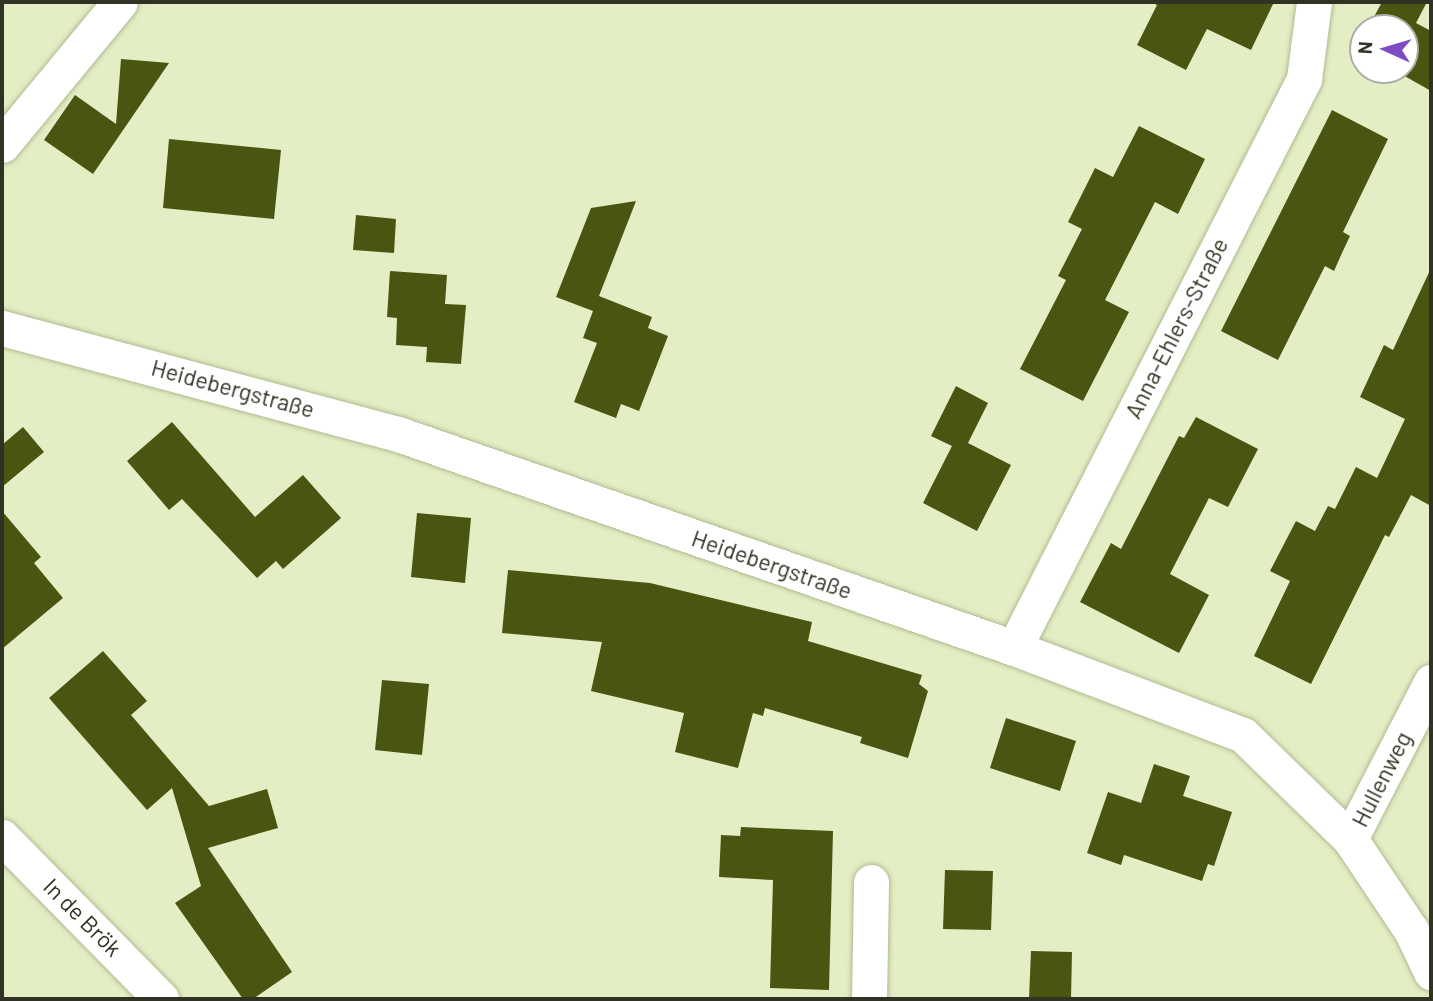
<!DOCTYPE html>
<html>
<head>
<meta charset="utf-8">
<style>
	body { margin:0 }
	#map { position:relative; width:1433px; height:1001px; overflow:hidden; background:#e3eec4; font-family:Barlow,sans-serif }
	div>[style] { position:absolute }
	.building>* { inset:0; background:#495510 }
	.roads { filter:drop-shadow(0 0 2px #b1bb92) drop-shadow(0 0 2px #b1bb92) }
	.street>* { height:35px; margin:-17.5px; padding:0 17.5px; transform-origin:17.5px; border-radius:17.5px; background:#fff }
	span { translate:-50% -50%; white-space:nowrap; text-align:center; line-height:1.15; -webkit-text-stroke:7px #fff; paint-order:stroke }
	.street-label { font-size:23px; color:#303323 }
	.frame { position:absolute; inset:0; border:4px solid #303323; pointer-events:none }
	.north { position:absolute; left:1349px; top:14px; width:70px; height:70px; box-sizing:border-box; background:#fff; border:2px solid #acada7; border-radius:50%; rotate:274deg; font-size:19px; font-weight:700; line-height:28px; text-align:center; color:#303323 }
	.north::after { content:''; display:block; margin:auto; width:24px; height:32px; background:#7d4cc4; clip-path:polygon(50% 0,100% 100%,50% 72%,0 100%) }
</style>
</head>
<body>
<div id="map">
	<div class="building">
		<div style="clip-path:polygon(1150px 2px,1274px 2px,1251px 50px,1207px 29px,1186px 70px,1137px 45px,1157px 5px)"></div>
		<div style="clip-path:polygon(1382px 2px,1427px 2px,1416px 23px,1431px 31px,1431px 91px,1394px 70px,1405px 70px,1405px 28px,1368px 28px)"></div>
		<div style="clip-path:polygon(121px 59px,169px 63px,93px 174px,44px 140px,75px 95px,116px 124px)"></div>
		<div style="clip-path:polygon(1332px 110px,1388px 139px,1343px 232px,1350px 236px,1342px 253px,1334px 271px,1325px 266px,1278px 360px,1221px 331px)"></div>
		<div style="clip-path:polygon(1139px 126px,1205px 159px,1178px 214px,1155px 202px,1105px 300px,1129px 312px,1083px 401px,1020px 369px,1066px 280px,1058px 276px,1082px 229px,1068px 222px,1095px 168px,1113px 177px)"></div>
		<div style="clip-path:polygon(169px 139px,281px 150px,274px 219px,163px 208px)"></div>
		<div style="clip-path:polygon(636px 201px,599px 296px,652px 317px,648px 328px,668px 336px,639px 411px,621px 404px,616px 418px,574px 402px,597px 343px,583px 338px,593px 311px,556px 297px,591px 208px)"></div>
		<div style="clip-path:polygon(356px 215px,396px 219px,394px 253px,353px 250px)"></div>
		<div style="clip-path:polygon(1431px 268px,1431px 506px,1411px 495px,1389px 537px,1385px 535px,1311px 684px,1254px 656px,1290px 581px,1270px 571px,1296px 521px,1315px 531px,1328px 506px,1335px 509px,1356px 467px,1377px 478px,1405px 419px,1360px 397px,1384px 345px,1393px 350px)"></div>
		<div style="clip-path:polygon(390px 271px,447px 275px,445px 304px,466px 305px,461px 364px,426px 362px,427px 347px,396px 345px,397px 318px,387px 317px)"></div>
		<div style="clip-path:polygon(956px 386px,988px 403px,968px 443px,1011px 465px,977px 531px,923px 503px,952px 446px,931px 436px)"></div>
		<div style="clip-path:polygon(1196px 417px,1258px 449px,1228px 507px,1209px 498px,1170px 574px,1209px 595px,1179px 653px,1080px 602px,1111px 543px,1121px 549px,1179px 436px,1184px 438px)"></div>
		<div style="clip-path:polygon(172px 422px,255px 517px,303px 475px,341px 518px,283px 569px,276px 561px,257px 578px,182px 499px,169px 510px,127px 461px)"></div>
		<div style="clip-path:polygon(23px 427px,44px 452px,2px 487px,2px 445px)"></div>
		<div style="clip-path:polygon(2px 511px,41px 557px,34px 563px,63px 598px,2px 649px)"></div>
		<div style="clip-path:polygon(417px 513px,471px 518px,465px 583px,411px 577px)"></div>
		<div style="clip-path:polygon(508px 570px,650px 583px,812px 622px,808px 641px,922px 675px,919px 684px,928px 691px,908px 758px,860px 743px,862px 737px,765px 708px,763px 716px,753px 713px,738px 768px,675px 752px,684px 713px,591px 691px,602px 642px,502px 633px)"></div>
		<div style="clip-path:polygon(103px 651px,147px 701px,131px 715px,209px 806px,267px 789px,278px 828px,208px 848px,292px 972px,253px 999px,243px 999px,175px 903px,201px 886px,172px 788px,147px 810px,49px 698px)"></div>
		<div style="clip-path:polygon(382px 680px,429px 684px,422px 755px,375px 750px)"></div>
		<div style="clip-path:polygon(1006px 718px,1076px 741px,1060px 791px,990px 768px)"></div>
		<div style="clip-path:polygon(1154px 764px,1190px 776px,1183px 796px,1232px 812px,1214px 866px,1208px 864px,1202px 881px,1124px 855px,1121px 865px,1087px 853px,1108px 792px,1141px 803px)"></div>
		<div style="clip-path:polygon(741px 827px,833px 831px,829px 990px,770px 988px,773px 880px,719px 877px,721px 835px,740px 836px)"></div>
		<div style="clip-path:polygon(945px 870px,993px 871px,991px 930px,943px 929px)"></div>
		<div style="clip-path:polygon(1031px 951px,1072px 952px,1071px 999px,1029px 999px)"></div>
	</div>
	<div class="roads">
		<div class="street">
			<div style="left:2px;top:145px;width:185px;rotate:-50.5deg"></div>
			<div style="left:2px;top:328px;width:410px;rotate:15deg"></div>
			<div style="left:398px;top:434px;width:652px;rotate:19.16deg"></div>
			<div style="left:1014px;top:648px;width:245px;rotate:20.8deg"></div>
			<div style="left:1243px;top:735px;width:149px;rotate:44.2deg"></div>
			<div style="left:1350px;top:839px;width:110px;rotate:56.2deg"></div>
			<div style="left:1411px;top:930px;width:47px;rotate:64.5deg"></div>
			<div style="left:1014px;top:648px;width:639px;rotate:-62.99deg"></div>
			<div style="left:1304px;top:79px;width:78px;rotate:-82.6deg"></div>
			<div style="left:2px;top:837px;width:227px;rotate:45.5deg"></div>
			<div style="left:1350px;top:839px;width:177px;rotate:-62.7deg"></div>
			<div style="left:869px;top:999px;width:117px;rotate:-89deg"></div>
		</div>
	</div>
	<div class="street-label">
		<span style="left:1176px;top:328px;rotate:-63deg">Anna-Ehlers-Straße</span>
		<span style="left:233px;top:388px;rotate:15deg">Heidebergstraße</span>
		<span style="left:772px;top:564px;rotate:19deg">Heidebergstraße</span>
		<span style="left:1381px;top:779px;rotate:-63deg">Hullenweg</span>
		<span style="left:83px;top:917px;rotate:45deg">In de Brök</span>
	</div>
	<div class="frame"></div>
	<div class="north">N</div>
</div>
</body>
</html>
